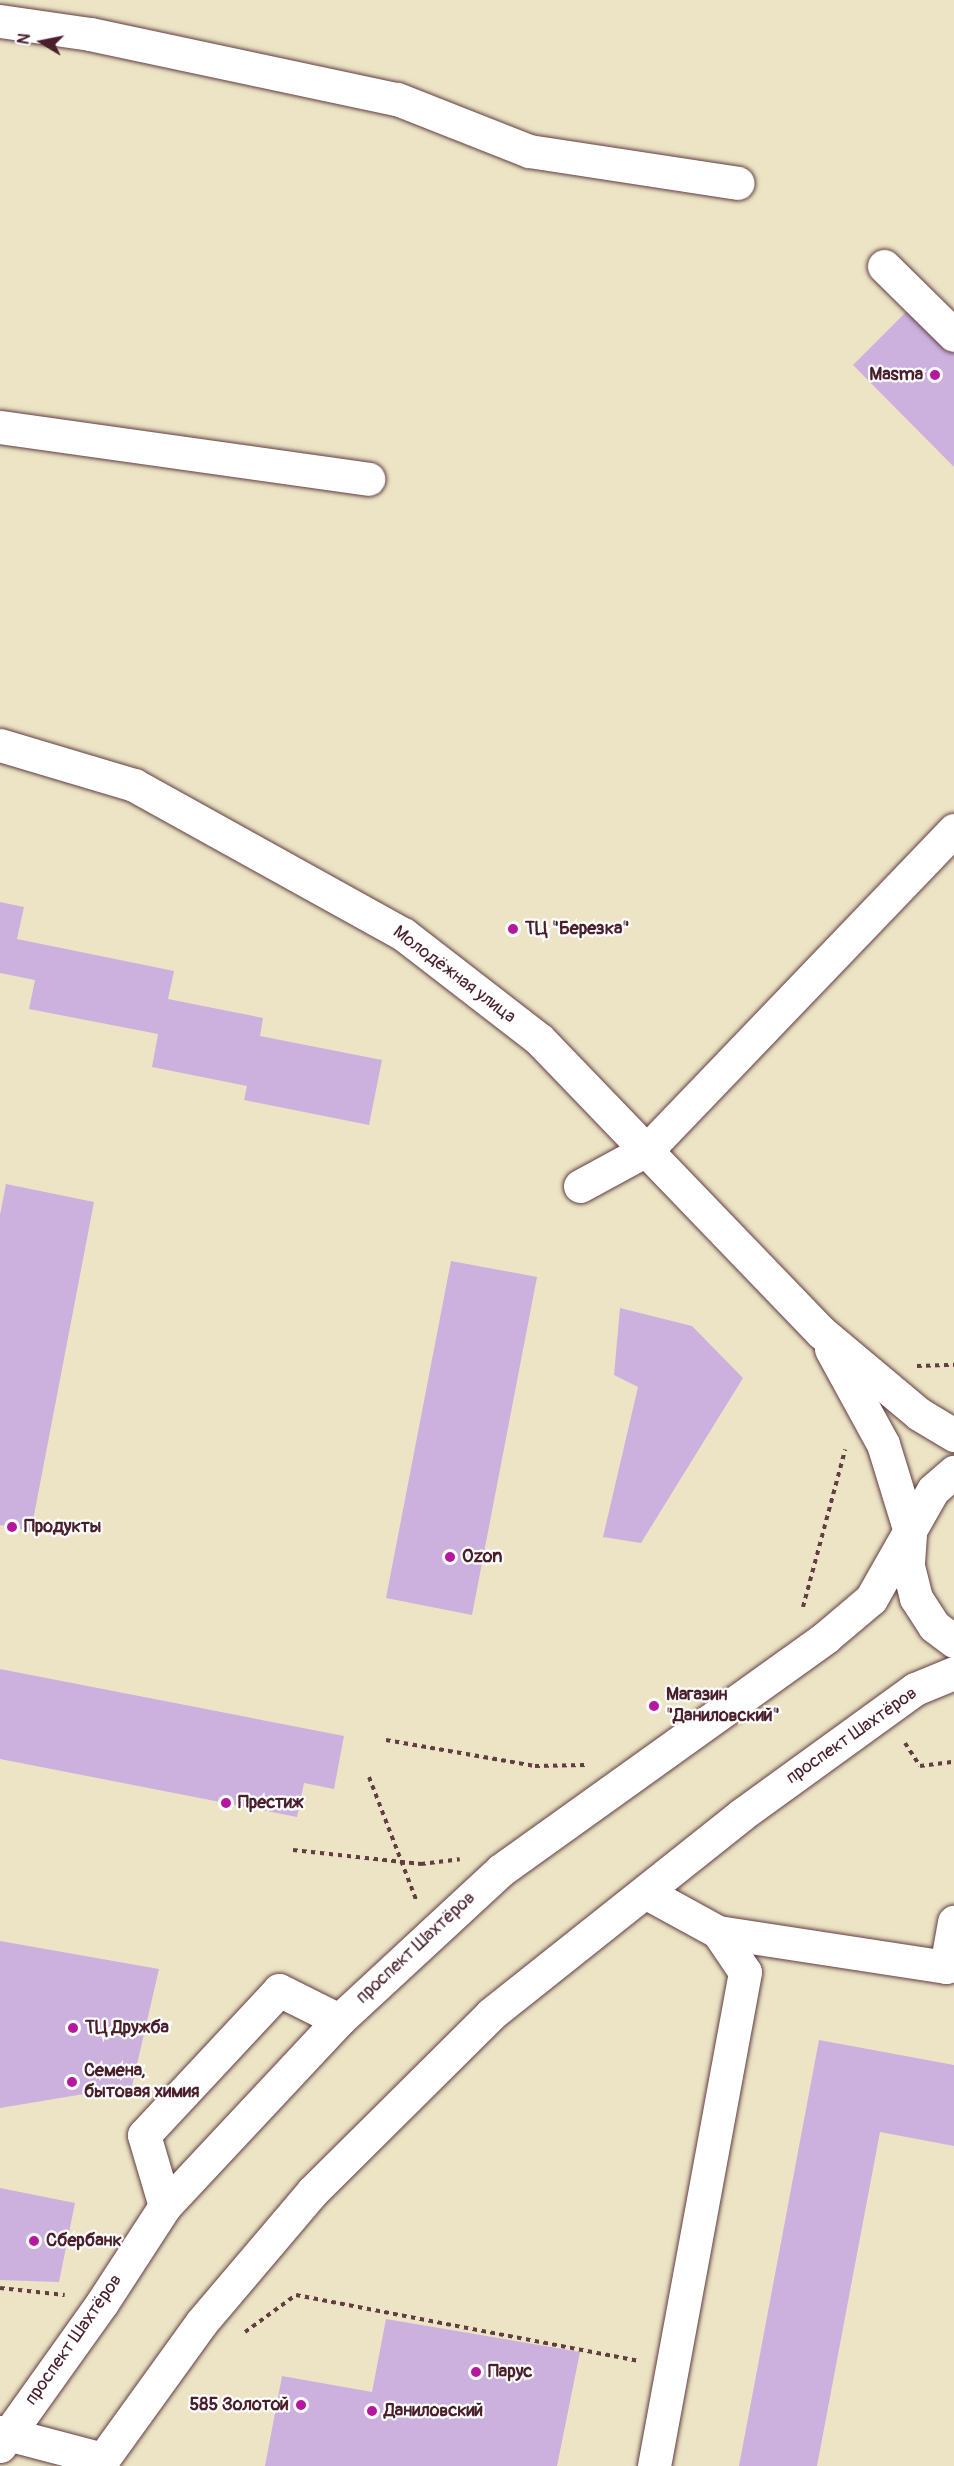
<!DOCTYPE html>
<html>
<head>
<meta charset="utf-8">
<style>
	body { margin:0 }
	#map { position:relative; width:954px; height:2466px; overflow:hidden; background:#ece4c5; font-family:Pangolin,sans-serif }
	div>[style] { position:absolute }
	.building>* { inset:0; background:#ccb1df }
	.path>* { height:4px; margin-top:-2px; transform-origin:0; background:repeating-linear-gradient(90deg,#623d42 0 4.5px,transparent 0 9px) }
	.roads { filter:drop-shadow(0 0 2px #623d42) drop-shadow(0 0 2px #623d42) }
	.minor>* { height:33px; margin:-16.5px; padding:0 16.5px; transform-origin:16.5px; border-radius:16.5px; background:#fff }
	.major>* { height:33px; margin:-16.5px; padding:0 16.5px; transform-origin:16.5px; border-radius:16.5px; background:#fff }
	.dots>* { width:16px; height:16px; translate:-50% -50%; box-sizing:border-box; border:3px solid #fff; border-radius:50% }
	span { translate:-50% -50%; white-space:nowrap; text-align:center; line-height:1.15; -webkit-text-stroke:4.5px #fff; paint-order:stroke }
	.poi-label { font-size:18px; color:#4a1f2b; font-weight:700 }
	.right { translate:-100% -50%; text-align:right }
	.left { translate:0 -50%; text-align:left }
	.street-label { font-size:18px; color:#4a1f2b }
	.north { position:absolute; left:12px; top:12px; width:60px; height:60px; -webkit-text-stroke:4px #fff; paint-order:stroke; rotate:280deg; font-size:16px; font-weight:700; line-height:24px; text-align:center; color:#4a1f2b }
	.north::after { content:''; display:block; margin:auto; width:21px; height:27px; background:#4a1f2b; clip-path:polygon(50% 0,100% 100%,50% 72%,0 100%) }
</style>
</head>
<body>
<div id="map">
	<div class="building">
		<div style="clip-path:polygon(914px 304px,954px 344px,954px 467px,853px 365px)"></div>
		<div style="clip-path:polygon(0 902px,24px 907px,17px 939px,174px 971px,168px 999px,263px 1018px,260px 1036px,382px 1060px,369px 1125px,244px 1100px,247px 1086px,152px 1067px,158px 1034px,29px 1009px,35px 980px,0 973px)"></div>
		<div style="clip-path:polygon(6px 1184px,94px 1202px,31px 1531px,0 1525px,0 1215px)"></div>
		<div style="clip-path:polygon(451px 1261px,537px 1277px,472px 1615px,386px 1598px)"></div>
		<div style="clip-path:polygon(620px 1308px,692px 1326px,743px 1378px,641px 1543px,603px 1537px,638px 1387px,614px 1375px)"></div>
		<div style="clip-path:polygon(0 1669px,344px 1736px,334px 1789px,304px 1783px,297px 1817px,0 1759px)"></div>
		<div style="clip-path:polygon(0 1941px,159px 1969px,132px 2086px,0 2108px)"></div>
		<div style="clip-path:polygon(819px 2040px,954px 2065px,954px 2146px,880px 2132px,817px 2466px,739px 2466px)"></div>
		<div style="clip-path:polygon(0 2188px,75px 2203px,59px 2282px,0 2280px)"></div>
		<div style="clip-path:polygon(386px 2319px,580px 2352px,557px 2466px,265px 2466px,282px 2376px,372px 2392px)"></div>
	</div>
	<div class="path">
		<div style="left:917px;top:1366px;width:37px;rotate:-2deg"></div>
		<div style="left:803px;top:1607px;width:163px;rotate:-75deg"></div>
		<div style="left:386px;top:1740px;width:151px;rotate:9.9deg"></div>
		<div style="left:535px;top:1766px;width:50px;rotate:-1.1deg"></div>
		<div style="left:905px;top:1743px;width:27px;rotate:57deg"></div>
		<div style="left:920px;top:1766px;width:34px;rotate:-7deg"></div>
		<div style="left:369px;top:1777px;width:134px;rotate:69deg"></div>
		<div style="left:293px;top:1850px;width:129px;rotate:6.2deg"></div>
		<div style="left:421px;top:1864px;width:39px;rotate:-7deg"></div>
		<div style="left:0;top:2288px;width:65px;rotate:6.1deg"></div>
		<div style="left:245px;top:2332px;width:63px;rotate:-36deg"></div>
		<div style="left:296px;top:2295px;width:348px;rotate:10.9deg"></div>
	</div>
	<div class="roads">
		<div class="minor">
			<div style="left:0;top:21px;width:91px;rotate:8.2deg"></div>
			<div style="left:90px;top:34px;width:314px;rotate:12deg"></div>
			<div style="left:397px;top:99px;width:142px;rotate:21.5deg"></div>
			<div style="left:529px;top:151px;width:211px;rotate:8.7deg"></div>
			<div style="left:884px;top:266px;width:98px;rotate:44.6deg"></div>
			<div style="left:0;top:427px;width:372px;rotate:8deg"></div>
			<div style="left:0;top:745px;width:140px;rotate:16.6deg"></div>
			<div style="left:134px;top:785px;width:308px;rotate:29deg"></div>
			<div style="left:403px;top:934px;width:172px;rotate:37.7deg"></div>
			<div style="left:539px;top:1039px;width:407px;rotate:46.1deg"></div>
			<div style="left:821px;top:1332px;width:128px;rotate:39.9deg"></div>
			<div style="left:919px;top:1414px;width:41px;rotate:31deg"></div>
			<div style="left:580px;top:1186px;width:77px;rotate:-28.6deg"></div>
			<div style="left:648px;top:1149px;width:442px;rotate:-46.2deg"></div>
			<div style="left:831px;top:1349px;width:108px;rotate:61.3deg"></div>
			<div style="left:883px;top:1444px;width:92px;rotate:72.9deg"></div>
			<div style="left:645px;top:1892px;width:83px;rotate:28.7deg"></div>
			<div style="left:718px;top:1932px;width:48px;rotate:56deg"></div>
			<div style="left:745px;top:1972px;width:502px;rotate:100.44deg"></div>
			<div style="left:718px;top:1932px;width:231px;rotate:8.7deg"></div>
			<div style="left:946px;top:1967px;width:46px;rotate:-79.9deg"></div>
			<div style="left:165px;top:2206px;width:74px;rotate:-106.5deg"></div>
			<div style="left:144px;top:2135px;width:198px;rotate:-47deg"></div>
			<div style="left:279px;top:1990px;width:67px;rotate:26.6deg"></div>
			<div style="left:0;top:2432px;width:106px;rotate:14.8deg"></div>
		</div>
		<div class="major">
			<div style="left:910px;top:1534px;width:32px;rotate:94deg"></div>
			<div style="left:908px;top:1566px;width:33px;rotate:76deg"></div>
			<div style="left:916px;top:1598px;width:33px;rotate:57deg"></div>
			<div style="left:934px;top:1626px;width:25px;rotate:37deg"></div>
			<div style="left:0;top:2446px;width:176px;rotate:-54.5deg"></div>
			<div style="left:102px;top:2303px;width:116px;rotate:-57deg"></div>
			<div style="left:165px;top:2206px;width:255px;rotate:-46.9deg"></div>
			<div style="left:339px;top:2020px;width:221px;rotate:-42.8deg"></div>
			<div style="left:501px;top:1870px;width:400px;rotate:-35.6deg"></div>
			<div style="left:826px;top:1637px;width:59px;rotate:-40.2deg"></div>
			<div style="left:871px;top:1599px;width:125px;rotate:-60.4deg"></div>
			<div style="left:933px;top:1490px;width:28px;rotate:-41deg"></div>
			<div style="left:98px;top:2466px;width:176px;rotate:-54.2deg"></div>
			<div style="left:201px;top:2323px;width:172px;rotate:-49.7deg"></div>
			<div style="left:312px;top:2192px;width:252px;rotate:-44.8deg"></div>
			<div style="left:491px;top:2014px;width:320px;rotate:-38.5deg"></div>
			<div style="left:741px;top:1815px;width:215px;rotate:-35.9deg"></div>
			<div style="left:915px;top:1689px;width:42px;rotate:-22.3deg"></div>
		</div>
	</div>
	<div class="dots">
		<div style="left:935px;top:375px;background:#b5179e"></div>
		<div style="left:513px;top:929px;background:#b5179e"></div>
		<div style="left:12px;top:1527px;background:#b5179e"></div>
		<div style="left:450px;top:1557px;background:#b5179e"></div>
		<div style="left:654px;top:1706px;background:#b5179e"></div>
		<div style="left:226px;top:1803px;background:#b5179e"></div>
		<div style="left:73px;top:2028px;background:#b5179e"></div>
		<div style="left:72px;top:2082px;background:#b5179e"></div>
		<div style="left:34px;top:2241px;background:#b5179e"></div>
		<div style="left:476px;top:2372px;background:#b5179e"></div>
		<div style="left:301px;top:2405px;background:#b5179e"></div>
		<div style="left:372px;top:2411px;background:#b5179e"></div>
	</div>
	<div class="poi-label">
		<span class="right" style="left:923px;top:375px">Masma</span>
		<span class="left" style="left:525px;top:929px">ТЦ "Березка"</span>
		<span class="left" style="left:24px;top:1527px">Продукты</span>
		<span class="left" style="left:462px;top:1557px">Ozon</span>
		<span class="left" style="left:666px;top:1706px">Магазин<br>"Даниловский"</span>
		<span class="left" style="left:238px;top:1803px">Престиж</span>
		<span class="left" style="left:85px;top:2028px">ТЦ Дружба</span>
		<span class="left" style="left:84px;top:2082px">Семена,<br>бытовая химия</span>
		<span class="left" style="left:46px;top:2241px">Сбербанк</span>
		<span class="left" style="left:488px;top:2372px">Парус</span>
		<span class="right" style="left:289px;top:2405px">585 Золотой</span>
		<span class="left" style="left:384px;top:2411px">Даниловский</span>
	</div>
	<div class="street-label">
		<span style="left:454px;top:975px;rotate:37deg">Молодёжная улица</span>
		<span style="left:852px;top:1736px;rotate:-35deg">проспект Шахтёров</span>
		<span style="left:416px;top:1948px;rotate:-43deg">проспект Шахтёров</span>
		<span style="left:74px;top:2340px;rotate:-55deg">проспект Шахтёров</span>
	</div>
	<div class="north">N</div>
</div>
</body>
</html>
